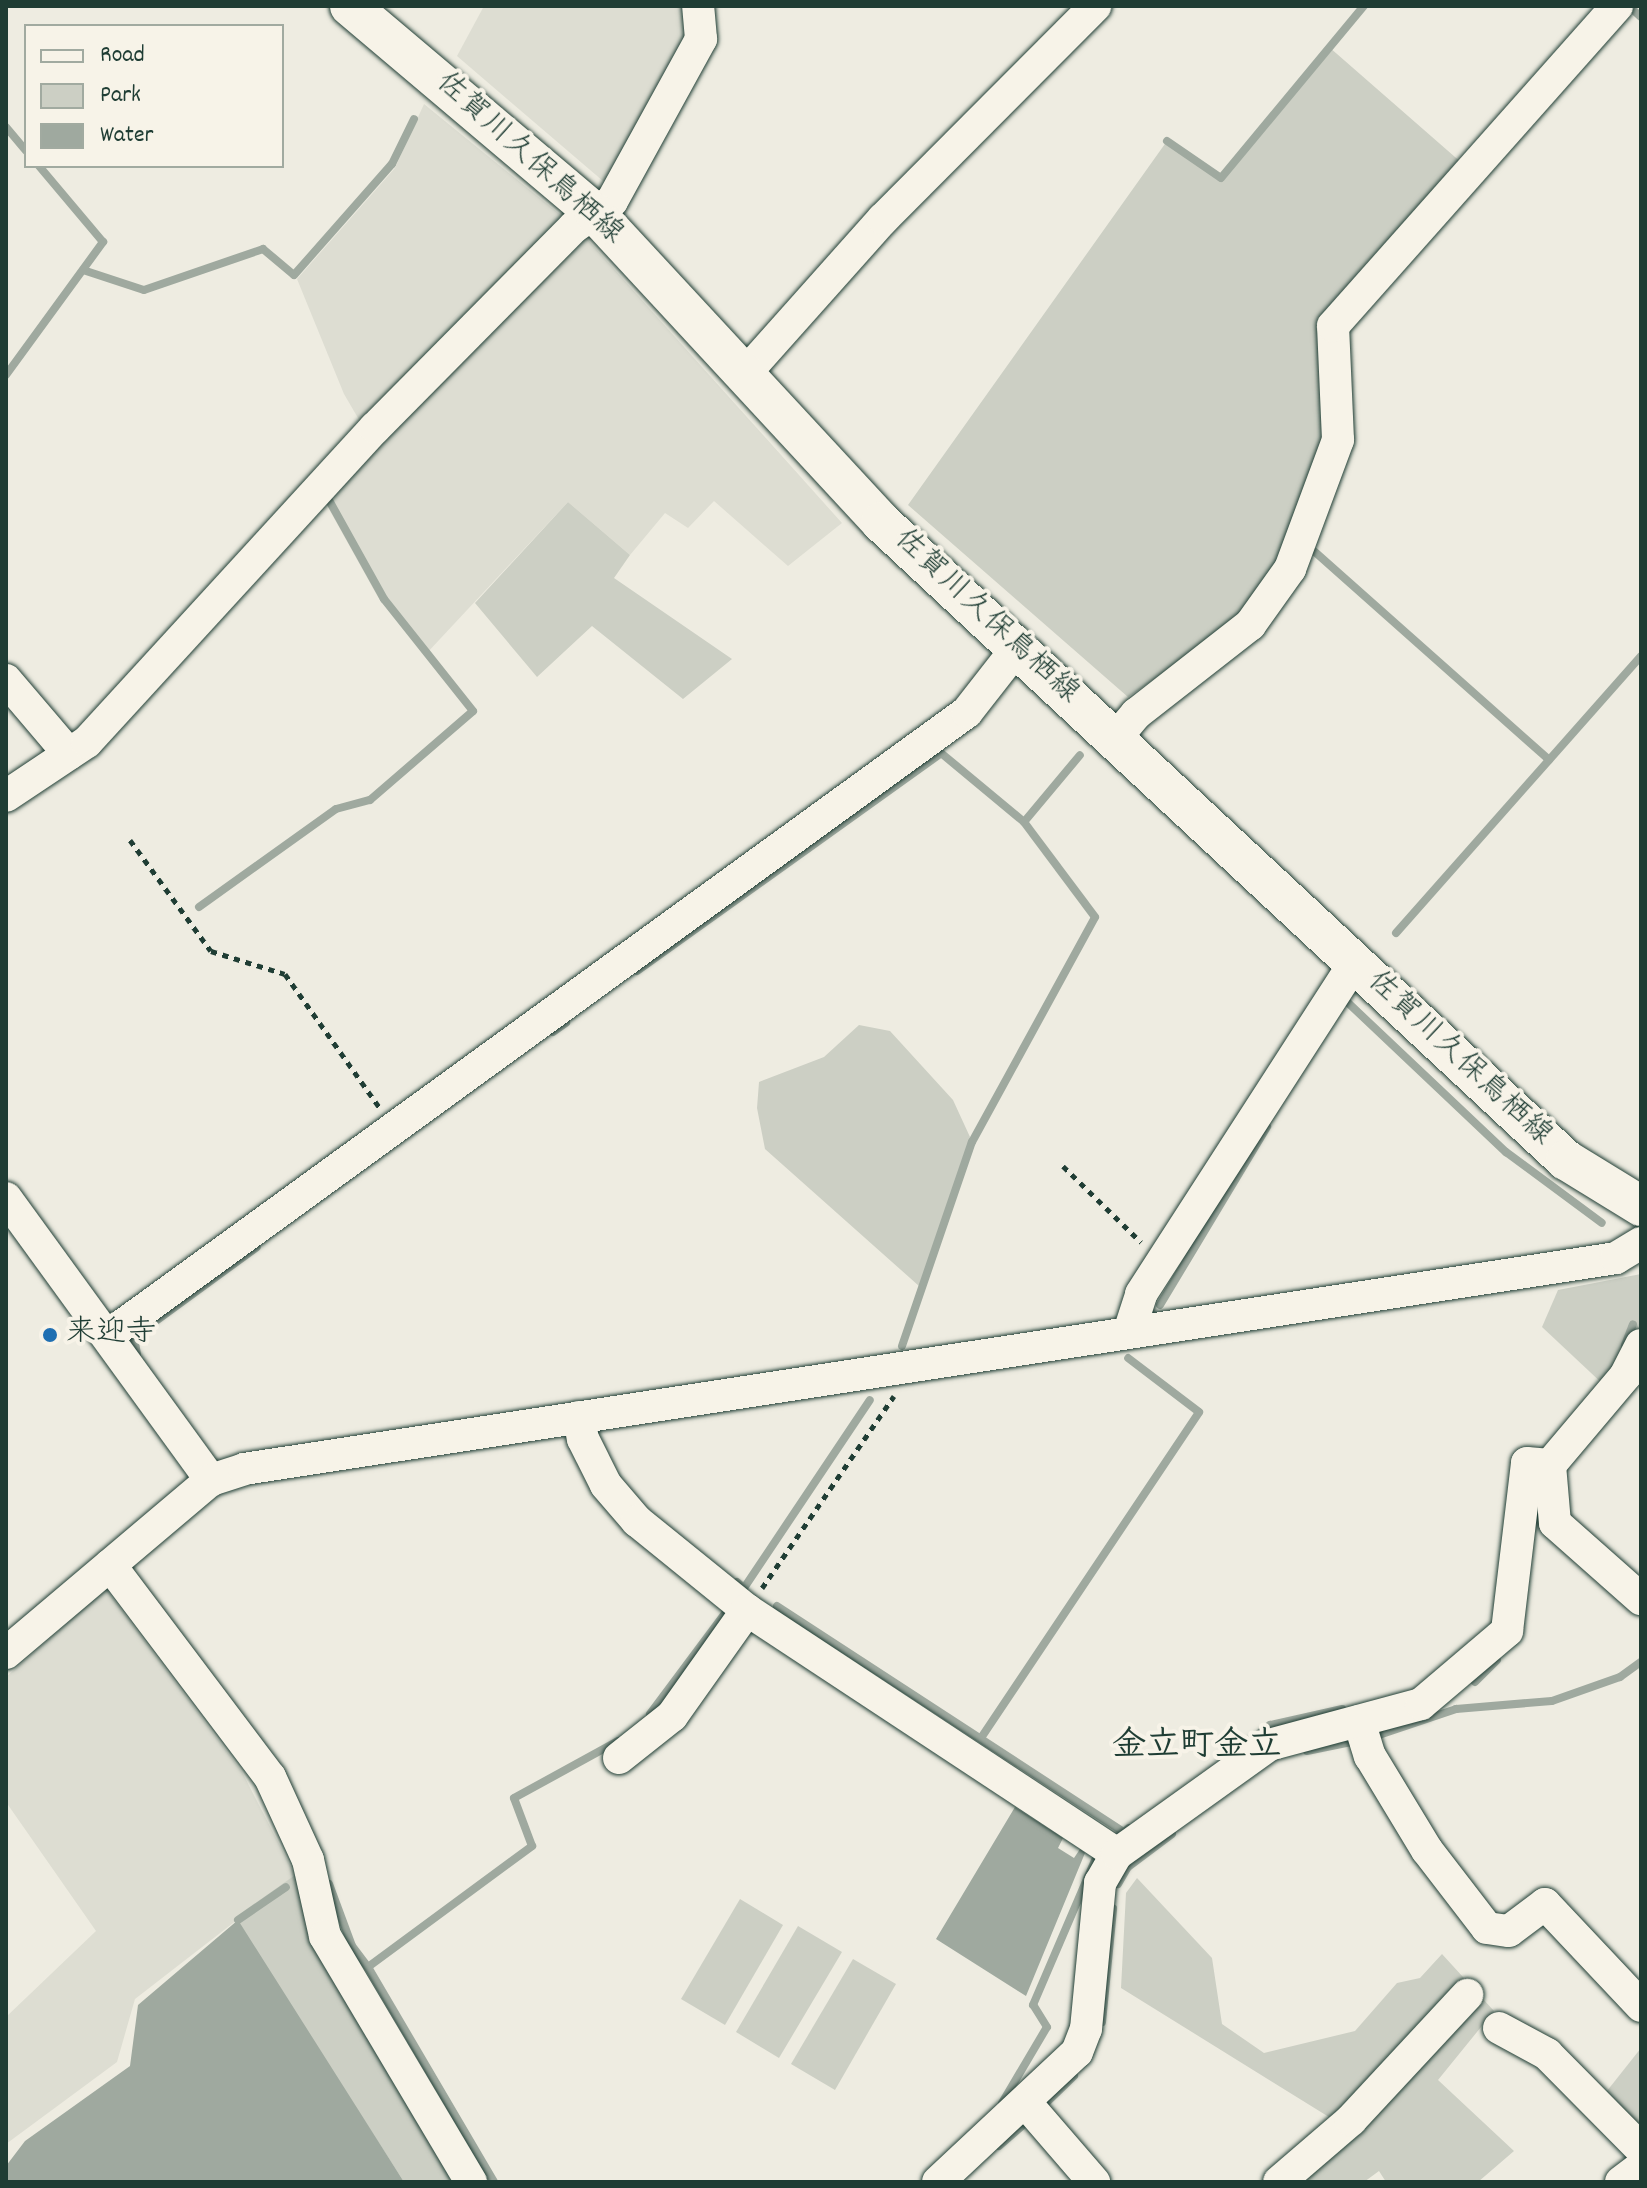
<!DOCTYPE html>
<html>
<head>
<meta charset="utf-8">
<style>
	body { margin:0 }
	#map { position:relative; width:1647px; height:2188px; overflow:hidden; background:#eeece1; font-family:Dekko,"Klee One",sans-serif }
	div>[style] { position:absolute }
	.built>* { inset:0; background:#ddddd2 }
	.green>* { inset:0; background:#cccfc4 }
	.water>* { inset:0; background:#9fa99f }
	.stream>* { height:8px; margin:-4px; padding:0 4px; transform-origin:4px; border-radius:4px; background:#9fa99f }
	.path>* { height:5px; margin-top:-2.5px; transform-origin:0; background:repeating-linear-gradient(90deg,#1f3d34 0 6px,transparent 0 12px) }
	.roads { filter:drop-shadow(0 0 2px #1f3d34) drop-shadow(0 0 2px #1f3d34) }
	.minor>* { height:32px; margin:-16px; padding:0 16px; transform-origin:16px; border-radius:16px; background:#f7f3e8 }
	.major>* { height:40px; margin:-20px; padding:0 20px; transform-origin:20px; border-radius:20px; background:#f7f3e8 }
	.dots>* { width:22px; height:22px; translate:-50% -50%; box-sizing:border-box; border:4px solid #f7f3e8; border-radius:50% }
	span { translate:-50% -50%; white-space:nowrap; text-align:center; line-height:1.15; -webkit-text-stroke:8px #f7f3e8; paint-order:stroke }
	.street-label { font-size:30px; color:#1f3d34 }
	.poi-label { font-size:30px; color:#1f3d34 }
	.left { translate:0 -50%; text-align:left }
	.quarter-label { font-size:34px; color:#1f3d34; font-weight:700 }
	.frame { position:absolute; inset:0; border:8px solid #1f3d34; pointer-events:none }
	.legend { position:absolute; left:24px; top:24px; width:260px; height:144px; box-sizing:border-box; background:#f7f3e8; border:2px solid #a1aaa0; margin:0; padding:10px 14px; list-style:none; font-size:24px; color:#1f3d34 }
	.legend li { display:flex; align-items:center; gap:16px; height:40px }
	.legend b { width:40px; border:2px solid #a1aaa0 }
</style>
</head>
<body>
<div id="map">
	<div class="built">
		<div style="clip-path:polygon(484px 6px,691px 6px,694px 37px,610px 187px,457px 56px)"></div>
		<div style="clip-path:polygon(424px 104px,579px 230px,842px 523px,788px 566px,714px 501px,688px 528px,665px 513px,630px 555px,568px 502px,426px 654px,379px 599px,325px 502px,372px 442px,344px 394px,297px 279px,395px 168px)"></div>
		<div style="clip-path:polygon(106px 1589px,242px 1772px,295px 1875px,135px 1999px,117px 2062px,6px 2144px,6px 2017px,96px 1931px,6px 1802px,6px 1677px)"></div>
	</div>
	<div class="green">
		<div style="clip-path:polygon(1329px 47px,1463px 164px,1322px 329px,1331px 437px,1283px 560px,1244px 617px,1128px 697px,908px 505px,1167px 141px,1222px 178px)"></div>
		<div style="clip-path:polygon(568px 502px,630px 555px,614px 578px,732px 659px,683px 699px,592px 626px,537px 677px,475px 603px)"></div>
		<div style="clip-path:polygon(859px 1025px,890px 1031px,953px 1100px,970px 1137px,919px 1286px,765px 1149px,757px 1108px,759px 1082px,824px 1057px)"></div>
		<div style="clip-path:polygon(1641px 1274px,1641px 1321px,1606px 1387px,1542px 1327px,1558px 1290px)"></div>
		<div style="clip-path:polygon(295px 1875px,485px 2174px,490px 2182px,404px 2182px,234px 1918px)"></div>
		<div style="clip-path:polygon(1137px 1878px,1212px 1958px,1222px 2024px,1264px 2053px,1355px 2031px,1397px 1983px,1420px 1978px,1442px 1954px,1494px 2011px,1438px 2080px,1514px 2151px,1478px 2182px,1386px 2182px,1379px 2171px,1364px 2182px,1268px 2182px,1337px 2122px,1121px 1988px,1126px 1893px)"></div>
		<div style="clip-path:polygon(740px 1899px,783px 1925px,725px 2025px,681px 1999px)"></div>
		<div style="clip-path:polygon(798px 1926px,842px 1952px,779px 2058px,736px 2032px)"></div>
		<div style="clip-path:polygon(853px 1959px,896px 1984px,835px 2090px,791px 2064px)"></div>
		<div style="clip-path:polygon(1641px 2048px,1641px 2138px,1603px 2096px)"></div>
	</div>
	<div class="water">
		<div style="clip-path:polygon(1015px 1807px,1063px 1838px,1058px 1848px,1074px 1858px,1080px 1849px,1085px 1853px,1026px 1996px,936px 1939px)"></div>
		<div style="clip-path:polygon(238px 1920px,404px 2182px,6px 2182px,6px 2166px,25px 2141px,130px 2066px,138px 2005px)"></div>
	</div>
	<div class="stream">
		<div style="left:1629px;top:6px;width:16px;rotate:43deg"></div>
		<div style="left:6px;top:127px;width:31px;rotate:50deg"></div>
		<div style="left:1167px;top:141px;width:65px;rotate:34.4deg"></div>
		<div style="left:1221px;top:178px;width:224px;rotate:-50.3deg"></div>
		<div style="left:83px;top:270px;width:64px;rotate:18.2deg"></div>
		<div style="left:144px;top:290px;width:126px;rotate:-19deg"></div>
		<div style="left:263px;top:249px;width:40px;rotate:40deg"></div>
		<div style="left:294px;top:275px;width:148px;rotate:-48.6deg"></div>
		<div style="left:392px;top:164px;width:50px;rotate:-63.9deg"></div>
		<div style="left:6px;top:375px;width:165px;rotate:-53.9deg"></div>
		<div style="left:103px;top:242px;width:99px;rotate:-130.1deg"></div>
		<div style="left:1315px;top:552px;width:313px;rotate:41.6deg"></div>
		<div style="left:199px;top:907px;width:168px;rotate:-35.6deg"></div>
		<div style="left:336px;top:809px;width:35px;rotate:-15deg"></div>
		<div style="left:370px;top:800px;width:136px;rotate:-40.8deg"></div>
		<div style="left:473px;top:711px;width:143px;rotate:-128.5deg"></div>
		<div style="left:384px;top:599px;width:111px;rotate:-119.1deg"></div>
		<div style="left:1396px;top:933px;width:370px;rotate:-48.5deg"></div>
		<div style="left:637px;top:971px;width:374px;rotate:-35.6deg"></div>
		<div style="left:941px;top:753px;width:108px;rotate:39.7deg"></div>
		<div style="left:1024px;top:822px;width:87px;rotate:-50.1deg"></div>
		<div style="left:1344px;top:999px;width:223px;rotate:43.4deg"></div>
		<div style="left:1506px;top:1152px;width:119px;rotate:36.5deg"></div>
		<div style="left:553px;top:1032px;width:16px;rotate:-35deg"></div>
		<div style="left:1160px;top:1305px;width:208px;rotate:-59deg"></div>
		<div style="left:1625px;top:1345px;width:22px;rotate:-69deg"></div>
		<div style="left:902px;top:1346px;width:216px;rotate:-71.1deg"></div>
		<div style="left:972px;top:1142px;width:256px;rotate:-61.3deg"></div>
		<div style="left:1095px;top:917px;width:119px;rotate:-126.8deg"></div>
		<div style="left:137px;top:1354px;width:17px;rotate:-100deg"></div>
		<div style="left:134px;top:1337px;width:152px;rotate:-36.2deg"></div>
		<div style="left:737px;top:1582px;width:9px;rotate:41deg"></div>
		<div style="left:744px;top:1588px;width:226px;rotate:-56.2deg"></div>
		<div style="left:777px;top:1606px;width:414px;rotate:33.1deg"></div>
		<div style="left:1124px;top:1832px;width:6px;rotate:-39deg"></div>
		<div style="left:1475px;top:1682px;width:31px;rotate:-45deg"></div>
		<div style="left:650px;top:1714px;width:127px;rotate:-53.3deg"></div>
		<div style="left:1256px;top:1736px;width:18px;rotate:-38deg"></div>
		<div style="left:1270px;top:1725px;width:74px;rotate:-12.5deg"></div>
		<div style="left:981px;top:1738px;width:392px;rotate:-56.2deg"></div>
		<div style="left:1199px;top:1412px;width:89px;rotate:-142.7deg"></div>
		<div style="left:1370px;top:1738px;width:91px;rotate:-18.6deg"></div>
		<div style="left:1456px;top:1709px;width:96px;rotate:-4.8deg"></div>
		<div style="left:1552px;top:1701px;width:72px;rotate:-19.4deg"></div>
		<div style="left:1620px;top:1677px;width:26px;rotate:-36deg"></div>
		<div style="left:1307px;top:1751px;width:50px;rotate:-11.5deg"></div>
		<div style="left:329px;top:1884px;width:66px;rotate:69.6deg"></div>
		<div style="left:352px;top:1946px;width:26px;rotate:53deg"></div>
		<div style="left:368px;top:1967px;width:204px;rotate:-36.4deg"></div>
		<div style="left:532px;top:1846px;width:51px;rotate:-110.6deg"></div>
		<div style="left:514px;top:1798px;width:119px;rotate:-28.7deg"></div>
		<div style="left:1118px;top:1884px;width:20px;rotate:-60deg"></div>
		<div style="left:1128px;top:1867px;width:55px;rotate:-36.9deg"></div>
		<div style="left:238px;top:1920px;width:58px;rotate:-34.5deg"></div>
		<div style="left:368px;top:1967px;width:249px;rotate:59.6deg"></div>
		<div style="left:1102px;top:2022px;width:114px;rotate:-84.4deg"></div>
		<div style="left:1002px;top:2103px;width:88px;rotate:-59.4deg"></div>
		<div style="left:1047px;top:2027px;width:26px;rotate:-122deg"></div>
		<div style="left:1033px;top:2005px;width:158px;rotate:-66.8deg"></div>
		<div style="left:1041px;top:2108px;width:46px;rotate:-44.1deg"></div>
		<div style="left:999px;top:2146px;width:43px;rotate:-41.2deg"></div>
	</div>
	<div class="path">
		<div style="left:130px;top:840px;width:137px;rotate:53.9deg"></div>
		<div style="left:211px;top:951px;width:77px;rotate:17.3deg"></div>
		<div style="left:285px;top:974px;width:164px;rotate:54.7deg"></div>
		<div style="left:1063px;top:1166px;width:109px;rotate:44.3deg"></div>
		<div style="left:762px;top:1588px;width:233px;rotate:-55.5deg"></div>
	</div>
	<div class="roads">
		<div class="minor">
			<div style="left:743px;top:376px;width:210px;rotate:-48.3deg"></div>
			<div style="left:883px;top:219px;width:301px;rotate:-45.1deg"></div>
			<div style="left:6px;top:680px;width:97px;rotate:49.6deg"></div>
			<div style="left:1115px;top:739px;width:33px;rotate:-50deg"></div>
			<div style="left:1136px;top:714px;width:145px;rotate:-38deg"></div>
			<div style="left:1250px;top:625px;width:69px;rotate:-54.5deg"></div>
			<div style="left:1290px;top:569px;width:138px;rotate:-69.6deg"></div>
			<div style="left:1338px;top:440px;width:114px;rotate:-92.5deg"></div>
			<div style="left:1333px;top:326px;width:428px;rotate:-48.4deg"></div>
			<div style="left:6px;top:796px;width:97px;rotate:-33.7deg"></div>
			<div style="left:87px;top:742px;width:426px;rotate:-47.5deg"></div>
			<div style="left:375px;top:428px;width:283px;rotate:-45.3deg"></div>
			<div style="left:574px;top:227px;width:46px;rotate:-34.4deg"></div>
			<div style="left:612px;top:201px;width:185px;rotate:-61.2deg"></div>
			<div style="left:701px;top:39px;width:33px;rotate:-95deg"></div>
			<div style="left:6px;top:1198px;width:349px;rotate:54deg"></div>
			<div style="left:1129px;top:1332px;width:40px;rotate:-72deg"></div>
			<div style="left:1141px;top:1294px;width:394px;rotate:-57.2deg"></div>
			<div style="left:109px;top:1335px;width:1060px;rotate:-35.98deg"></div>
			<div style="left:967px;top:712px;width:81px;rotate:-52deg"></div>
			<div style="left:1641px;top:1345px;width:34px;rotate:117deg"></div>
			<div style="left:1626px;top:1375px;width:118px;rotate:130.2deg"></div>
			<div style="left:1550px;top:1465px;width:58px;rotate:85.1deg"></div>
			<div style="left:1555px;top:1523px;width:115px;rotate:41.5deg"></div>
			<div style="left:579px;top:1417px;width:22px;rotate:80deg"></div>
			<div style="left:583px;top:1439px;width:51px;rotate:63.4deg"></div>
			<div style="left:606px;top:1485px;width:48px;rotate:49.3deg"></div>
			<div style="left:637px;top:1521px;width:141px;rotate:39deg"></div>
			<div style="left:747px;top:1610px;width:443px;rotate:33.4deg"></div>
			<div style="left:110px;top:1565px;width:266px;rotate:53deg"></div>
			<div style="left:270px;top:1777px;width:91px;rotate:65.4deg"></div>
			<div style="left:308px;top:1860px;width:78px;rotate:77.4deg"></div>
			<div style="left:325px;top:1936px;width:286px;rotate:59.3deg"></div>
			<div style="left:6px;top:1653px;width:268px;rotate:-40.2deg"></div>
			<div style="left:211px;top:1480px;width:35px;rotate:-18deg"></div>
			<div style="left:244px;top:1469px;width:1388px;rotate:-8.74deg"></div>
			<div style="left:1616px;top:1258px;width:29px;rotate:-31deg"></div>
			<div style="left:1359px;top:1721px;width:37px;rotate:73deg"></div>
			<div style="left:1370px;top:1756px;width:110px;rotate:58.8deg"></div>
			<div style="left:1427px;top:1850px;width:98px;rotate:52.4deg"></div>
			<div style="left:1487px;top:1928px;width:22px;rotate:8deg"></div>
			<div style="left:1509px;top:1931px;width:45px;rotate:-36.9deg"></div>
			<div style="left:1545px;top:1904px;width:140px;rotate:46.7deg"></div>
			<div style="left:619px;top:1758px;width:68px;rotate:-38.4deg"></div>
			<div style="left:672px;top:1716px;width:130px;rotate:-54.7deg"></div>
			<div style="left:1499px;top:2028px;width:55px;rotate:28.4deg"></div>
			<div style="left:1547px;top:2054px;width:134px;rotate:45.3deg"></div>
			<div style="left:1025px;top:2102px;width:106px;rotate:49.2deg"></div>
			<div style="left:938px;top:2182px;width:190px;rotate:-43.1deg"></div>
			<div style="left:1077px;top:2052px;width:25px;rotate:-69deg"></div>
			<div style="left:1086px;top:2029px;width:147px;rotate:-84.5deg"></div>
			<div style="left:1100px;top:1883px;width:34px;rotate:-60deg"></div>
			<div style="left:1117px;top:1854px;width:187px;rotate:-35.6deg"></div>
			<div style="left:1269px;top:1745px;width:157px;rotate:-15.1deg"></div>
			<div style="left:1421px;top:1704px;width:113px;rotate:-40.3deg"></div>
			<div style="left:1507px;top:1631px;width:169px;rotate:-83.2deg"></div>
			<div style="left:1527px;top:1463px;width:23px;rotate:5deg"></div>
			<div style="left:1279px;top:2182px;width:95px;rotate:-40.7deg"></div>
			<div style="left:1351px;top:2120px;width:171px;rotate:-47.1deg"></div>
			<div style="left:1621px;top:2182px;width:25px;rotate:-37deg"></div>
		</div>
		<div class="major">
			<div style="left:350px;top:6px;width:321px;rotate:40.2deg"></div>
			<div style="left:595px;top:213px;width:421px;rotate:47.2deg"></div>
			<div style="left:881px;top:522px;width:936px;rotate:42.97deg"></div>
			<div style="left:1566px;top:1160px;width:88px;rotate:31.5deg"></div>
		</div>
	</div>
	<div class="dots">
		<div style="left:50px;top:1335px;background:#1f6fb2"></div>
	</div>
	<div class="street-label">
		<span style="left:528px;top:160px;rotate:42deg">佐賀川久保鳥栖線</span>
		<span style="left:985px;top:618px;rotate:43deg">佐賀川久保鳥栖線</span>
		<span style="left:1458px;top:1060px;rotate:43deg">佐賀川久保鳥栖線</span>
	</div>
	<div class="poi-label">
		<span class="left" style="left:66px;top:1335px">来迎寺</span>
	</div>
	<div class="quarter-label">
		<span style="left:1197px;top:1748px">金立町金立</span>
	</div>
	<div class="frame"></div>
	<ul class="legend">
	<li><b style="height:10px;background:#f7f3e8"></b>Road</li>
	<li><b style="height:22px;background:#cccfc4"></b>Park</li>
	<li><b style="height:22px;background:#9fa99f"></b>Water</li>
	</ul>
</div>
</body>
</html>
